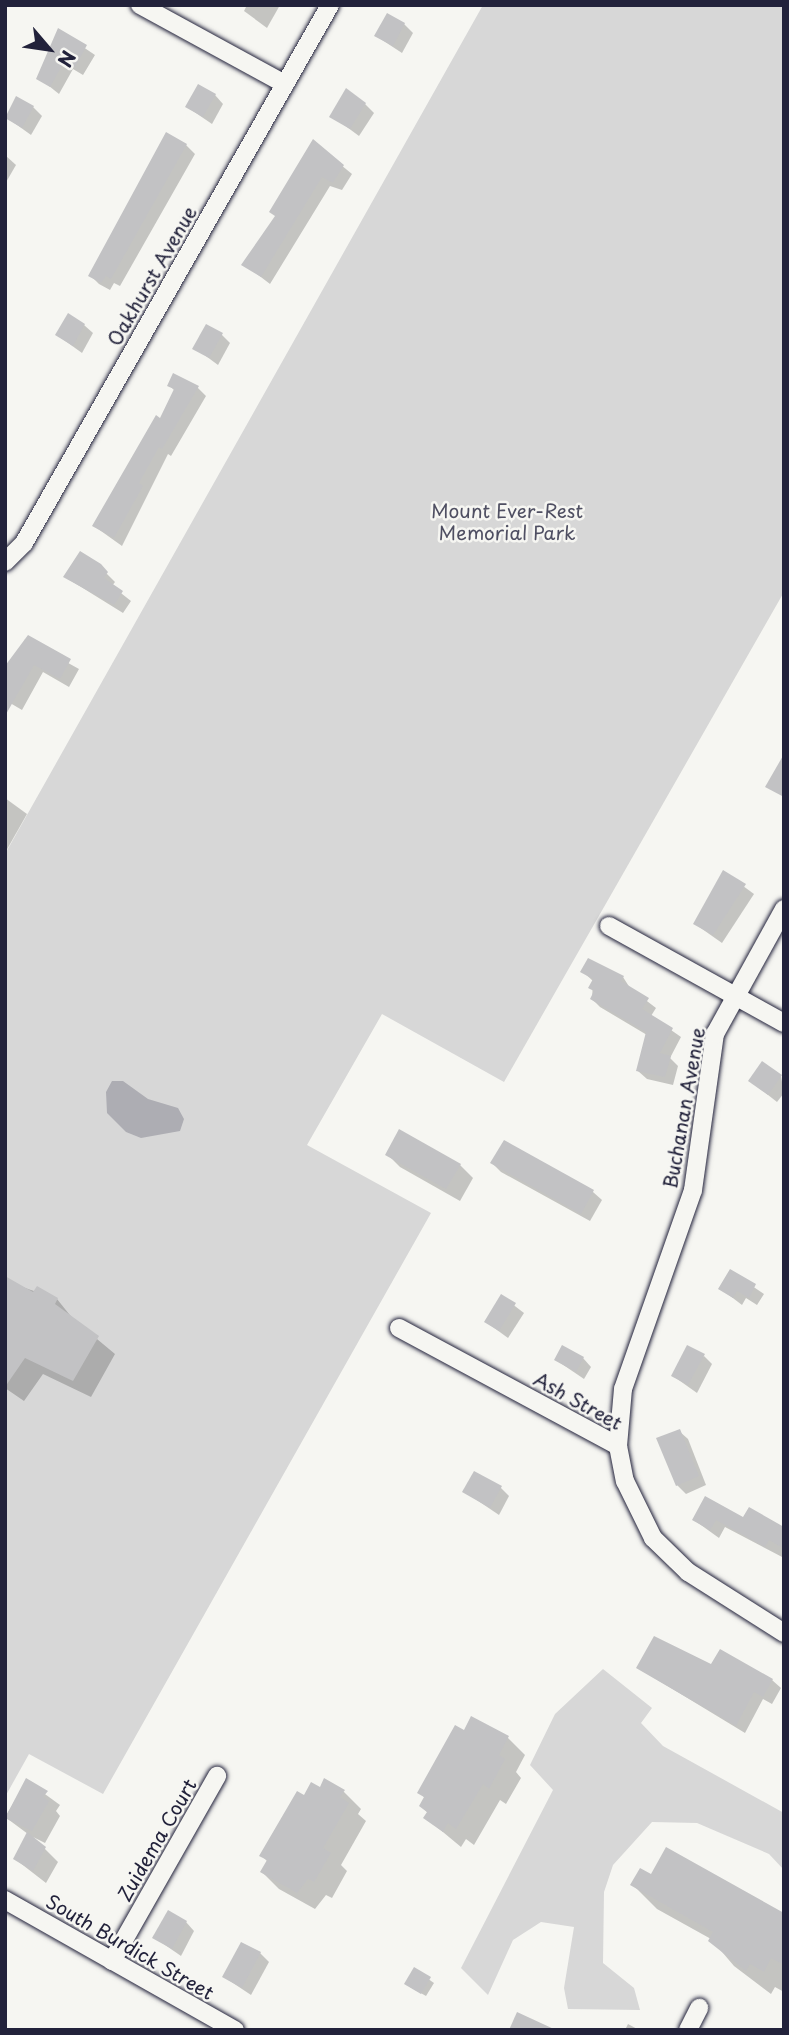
<!DOCTYPE html>
<html>
<head>
<meta charset="utf-8">
<style>
	body { margin:0 }
	#map { position:relative; width:789px; height:2035px; overflow:hidden; background:#f6f6f2; font-family:"Playpen Sans",sans-serif }
	div>[style] { position:absolute }
	.green>* { inset:0; background:#d7d7d7 }
	.water>* { inset:0; background:#adadb3 }
	.shadow>* { inset:0; background:#0003 }
	.building>* { inset:0; background:#c2c2c4 }
	.roads { filter:drop-shadow(0 0 2px #22223b) drop-shadow(0 0 2px #22223b) }
	.minor>* { height:18px; margin:-9px; padding:0 9px; transform-origin:9px; border-radius:9px; background:#f6f6f2 }
	span { translate:-50% -50%; white-space:nowrap; text-align:center; line-height:1.15; -webkit-text-stroke:5px #f6f6f2; paint-order:stroke }
	.street-label { font-size:19px; color:#22223b }
	.park-label { font-size:19px; color:#4f4f62 }
	.frame { position:absolute; inset:0; border:7px solid #22223b; pointer-events:none }
	.north { position:absolute; left:14px; top:14px; width:70px; height:70px; -webkit-text-stroke:5px #f6f6f2; paint-order:stroke; rotate:119deg; font-size:19px; font-weight:700; line-height:28px; text-align:center; color:#22223b }
	.north::after { content:''; display:block; margin:auto; width:24px; height:32px; background:#22223b; clip-path:polygon(50% 0,100% 100%,50% 72%,0 100%) }
</style>
</head>
<body>
<div id="map">
	<div class="green">
		<div style="clip-path:polygon(483px 5px,784px 5px,784px 592px,504px 1082px,382px 1014px,307px 1145px,431px 1213px,103px 1794px,29px 1754px,5px 1797px,5px 854px)"></div>
		<div style="clip-path:polygon(603px 1669px,652px 1708px,641px 1723px,663px 1746px,784px 1813px,784px 1870px,769px 1854px,697px 1823px,652px 1822px,613px 1865px,604px 1892px,603px 1963px,634px 1988px,640px 2010px,568px 2009px,564px 1988px,574px 1927px,541px 1922px,513px 1940px,488px 1995px,461px 1968px,553px 1790px,530px 1765px,555px 1714px)"></div>
	</div>
	<div class="water">
		<div style="clip-path:polygon(112px 1081px,123px 1081px,148px 1099px,178px 1108px,184px 1119px,180px 1131px,141px 1138px,126px 1132px,107px 1113px,106px 1092px)"></div>
	</div>
	<div class="shadow">
		<div style="clip-path:polygon(247px 5px,280px 5px,267px 28px,244px 11px)"></div>
		<div style="clip-path:polygon(404px 24px,413px 33px,402px 53px,376px 36px)"></div>
		<div style="clip-path:polygon(58px 30px,95px 55px,83px 75px,73px 69px,59px 94px,39px 78px)"></div>
		<div style="clip-path:polygon(215px 95px,223px 104px,212px 124px,187px 107px)"></div>
		<div style="clip-path:polygon(365px 104px,374px 113px,359px 136px,332px 116px)"></div>
		<div style="clip-path:polygon(33px 107px,42px 116px,31px 135px,6px 117px)"></div>
		<div style="clip-path:polygon(313px 142px,352px 174px,342px 190px,330px 186px,270px 284px,244px 264px,277px 217px)"></div>
		<div style="clip-path:polygon(186px 145px,195px 154px,120px 286px,114px 283px,110px 290px,99px 284px,90px 275px)"></div>
		<div style="clip-path:polygon(5px 155px,16px 165px,5px 184px)"></div>
		<div style="clip-path:polygon(84px 325px,93px 333px,82px 353px,57px 335px)"></div>
		<div style="clip-path:polygon(221px 334px,230px 343px,218px 365px,195px 348px)"></div>
		<div style="clip-path:polygon(169px 385px,197px 387px,206px 396px,171px 456px,168px 454px,122px 546px,94px 526px,161px 420px,175px 391px)"></div>
		<div style="clip-path:polygon(107px 574px,115px 582px,112px 586px,131px 601px,123px 613px,65px 577px)"></div>
		<div style="clip-path:polygon(25px 639px,79px 669px,69px 687px,43px 672px,22px 710px,5px 700px)"></div>
		<div style="clip-path:polygon(5px 798px,27px 814px,5px 853px)"></div>
		<div style="clip-path:polygon(724px 872px,754px 894px,722px 943px,695px 924px)"></div>
		<div style="clip-path:polygon(582px 971px,623px 977px,630px 988px,656px 1008px,651px 1016px,681px 1037px,670px 1058px,678px 1066px,673px 1085px,647px 1079px,638px 1071px,647px 1035px,600px 1007px,592px 999px,593px 981px)"></div>
		<div style="clip-path:polygon(781px 1076px,784px 1093px,777px 1102px,750px 1081px)"></div>
		<div style="clip-path:polygon(504px 1142px,593px 1192px,602px 1200px,590px 1221px,501px 1172px,492px 1163px)"></div>
		<div style="clip-path:polygon(387px 1154px,460px 1165px,473px 1178px,460px 1201px,400px 1167px)"></div>
		<div style="clip-path:polygon(730px 1271px,764px 1294px,757px 1305px,746px 1298px,742px 1305px,721px 1289px)"></div>
		<div style="clip-path:polygon(5px 1281px,57px 1299px,73px 1319px,115px 1354px,91px 1397px,43px 1374px,24px 1401px,5px 1388px)"></div>
		<div style="clip-path:polygon(502px 1296px,524px 1313px,508px 1338px,486px 1322px)"></div>
		<div style="clip-path:polygon(704px 1356px,712px 1364px,697px 1393px,673px 1376px)"></div>
		<div style="clip-path:polygon(583px 1358px,591px 1367px,584px 1379px,556px 1360px)"></div>
		<div style="clip-path:polygon(679px 1431px,688px 1439px,706px 1485px,686px 1494px,677px 1485px)"></div>
		<div style="clip-path:polygon(501px 1488px,509px 1496px,499px 1515px,465px 1492px)"></div>
		<div style="clip-path:polygon(744px 1519px,784px 1529px,784px 1558px,725px 1527px,719px 1538px,694px 1520px)"></div>
		<div style="clip-path:polygon(712px 1666px,772px 1680px,781px 1688px,772px 1704px,763px 1699px,745px 1733px,638px 1668px)"></div>
		<div style="clip-path:polygon(465px 1733px,508px 1738px,525px 1755px,516px 1772px,521px 1778px,506px 1804px,500px 1800px,474px 1845px,466px 1839px,461px 1847px,426px 1818px,428px 1813px,421px 1806px,425px 1798px,419px 1792px)"></div>
		<div style="clip-path:polygon(27px 1781px,60px 1805px,56px 1811px,60px 1816px,45px 1843px,33px 1837px,58px 1862px,46px 1883px,15px 1859px,28px 1834px,5px 1817px)"></div>
		<div style="clip-path:polygon(320px 1789px,344px 1792px,361px 1809px,358px 1814px,366px 1821px,341px 1865px,347px 1871px,332px 1898px,326px 1895px,315px 1909px,279px 1889px,262px 1872px,268px 1862px,262px 1856px,305px 1797px)"></div>
		<div style="clip-path:polygon(651px 1877px,784px 1915px,784px 1992px,775px 1987px,771px 1994px,734px 1966px,711px 1939px,657px 1909px,633px 1885px)"></div>
		<div style="clip-path:polygon(186px 1922px,194px 1931px,181px 1956px,155px 1938px)"></div>
		<div style="clip-path:polygon(260px 1953px,269px 1962px,251px 1995px,224px 1977px)"></div>
		<div style="clip-path:polygon(414px 1969px,434px 1983px,426px 1996px,410px 1987px)"></div>
		<div style="clip-path:polygon(628px 2024px,639px 2030px,625px 2030px)"></div>
	</div>
	<div class="building">
		<div style="clip-path:polygon(387px 13px,405px 23px,393px 46px,374px 36px)"></div>
		<div style="clip-path:polygon(58px 28px,87px 45px,75px 67px,64px 62px,50px 87px,36px 79px)"></div>
		<div style="clip-path:polygon(198px 84px,216px 94px,203px 117px,185px 107px)"></div>
		<div style="clip-path:polygon(346px 88px,366px 103px,350px 129px,329px 117px)"></div>
		<div style="clip-path:polygon(16px 96px,34px 106px,22px 128px,5px 118px)"></div>
		<div style="clip-path:polygon(166px 132px,187px 144px,111px 279px,106px 276px,101px 283px,88px 276px)"></div>
		<div style="clip-path:polygon(313px 139px,344px 165px,333px 183px,322px 177px,261px 277px,241px 265px,275px 216px,269px 212px)"></div>
		<div style="clip-path:polygon(68px 313px,85px 324px,73px 346px,55px 335px)"></div>
		<div style="clip-path:polygon(206px 324px,223px 333px,209px 358px,192px 349px)"></div>
		<div style="clip-path:polygon(173px 373px,199px 386px,162px 449px,159px 447px,139px 483px,143px 486px,114px 538px,92px 526px,156px 415px,160px 418px,174px 389px,167px 386px)"></div>
		<div style="clip-path:polygon(80px 551px,101px 564px,108px 572px,104px 578px,123px 591px,114px 605px,63px 577px)"></div>
		<div style="clip-path:polygon(28px 635px,71px 659px,60px 679px,34px 665px,5px 716px,5px 666px)"></div>
		<div style="clip-path:polygon(784px 754px,784px 797px,765px 787px)"></div>
		<div style="clip-path:polygon(723px 870px,746px 884px,713px 935px,693px 924px)"></div>
		<div style="clip-path:polygon(588px 958px,624px 976px,621px 981px,649px 998px,642px 1009px,673px 1028px,660px 1053px,671px 1056px,665px 1077px,636px 1071px,646px 1032px,590px 999px,594px 991px,588px 988px,593px 979px,580px 972px)"></div>
		<div style="clip-path:polygon(762px 1061px,782px 1075px,768px 1095px,748px 1081px)"></div>
		<div style="clip-path:polygon(399px 1129px,461px 1164px,446px 1189px,385px 1155px)"></div>
		<div style="clip-path:polygon(504px 1140px,594px 1190px,581px 1214px,490px 1163px)"></div>
		<div style="clip-path:polygon(730px 1269px,756px 1284px,749px 1298px,737px 1291px,733px 1298px,718px 1289px)"></div>
		<div style="clip-path:polygon(5px 1276px,33px 1292px,37px 1286px,58px 1298px,55px 1304px,99px 1336px,73px 1381px,25px 1358px,5px 1387px)"></div>
		<div style="clip-path:polygon(501px 1294px,516px 1303px,499px 1331px,484px 1322px)"></div>
		<div style="clip-path:polygon(562px 1345px,584px 1357px,576px 1372px,554px 1360px)"></div>
		<div style="clip-path:polygon(687px 1345px,705px 1354px,688px 1385px,671px 1376px)"></div>
		<div style="clip-path:polygon(680px 1429px,699px 1476px,676px 1486px,656px 1438px)"></div>
		<div style="clip-path:polygon(474px 1471px,502px 1486px,490px 1508px,462px 1492px)"></div>
		<div style="clip-path:polygon(705px 1496px,743px 1517px,749px 1507px,784px 1527px,784px 1549px,769px 1540px,765px 1547px,716px 1520px,710px 1530px,692px 1520px)"></div>
		<div style="clip-path:polygon(654px 1636px,711px 1664px,720px 1649px,773px 1679px,763px 1697px,754px 1692px,736px 1726px,636px 1668px)"></div>
		<div style="clip-path:polygon(471px 1716px,509px 1736px,499px 1755px,505px 1759px,489px 1789px,483px 1784px,456px 1829px,448px 1823px,443px 1832px,423px 1818px,427px 1812px,419px 1806px,424px 1797px,417px 1793px,455px 1725px,464px 1730px)"></div>
		<div style="clip-path:polygon(26px 1778px,48px 1791px,43px 1797px,49px 1801px,32px 1831px,5px 1818px)"></div>
		<div style="clip-path:polygon(324px 1778px,345px 1790px,340px 1797px,349px 1803px,323px 1848px,331px 1853px,314px 1882px,308px 1879px,297px 1893px,260px 1872px,267px 1860px,259px 1856px,297px 1791px,304px 1795px,311px 1782px,320px 1787px)"></div>
		<div style="clip-path:polygon(27px 1832px,46px 1847px,33px 1871px,13px 1859px)"></div>
		<div style="clip-path:polygon(666px 1847px,784px 1913px,784px 1965px,771px 1958px,764px 1972px,750px 1964px,746px 1971px,708px 1941px,713px 1932px,630px 1885px,640px 1868px,651px 1874px)"></div>
		<div style="clip-path:polygon(168px 1910px,187px 1921px,172px 1949px,152px 1938px)"></div>
		<div style="clip-path:polygon(241px 1942px,261px 1952px,242px 1988px,222px 1977px)"></div>
		<div style="clip-path:polygon(414px 1967px,431px 1977px,421px 1994px,404px 1984px)"></div>
		<div style="clip-path:polygon(517px 2012px,556px 2030px,509px 2030px)"></div>
	</div>
	<div class="roads">
		<div class="minor">
			<div style="left:140px;top:5px;width:165px;rotate:28.6deg"></div>
			<div style="left:5px;top:562px;width:27px;rotate:-45deg"></div>
			<div style="left:24px;top:543px;width:619px;rotate:-60.37deg"></div>
			<div style="left:609px;top:926px;width:200px;rotate:29deg"></div>
			<div style="left:399px;top:1328px;width:249px;rotate:28.3deg"></div>
			<div style="left:618px;top:1446px;width:36px;rotate:79deg"></div>
			<div style="left:625px;top:1481px;width:64px;rotate:63.8deg"></div>
			<div style="left:653px;top:1538px;width:49px;rotate:44.2deg"></div>
			<div style="left:688px;top:1572px;width:114px;rotate:32.4deg"></div>
			<div style="left:618px;top:1446px;width:57px;rotate:-85deg"></div>
			<div style="left:623px;top:1389px;width:211px;rotate:-70.6deg"></div>
			<div style="left:693px;top:1190px;width:158px;rotate:-82deg"></div>
			<div style="left:715px;top:1034px;width:143px;rotate:-61.1deg"></div>
			<div style="left:5px;top:1900px;width:264px;rotate:29.5deg"></div>
			<div style="left:112px;top:1961px;width:213px;rotate:-60.4deg"></div>
			<div style="left:688px;top:2030px;width:25px;rotate:-63deg"></div>
		</div>
	</div>
	<div class="street-label">
		<span style="left:152px;top:276px;rotate:-60deg">Oakhurst Avenue</span>
		<span style="left:684px;top:1108px;rotate:-80deg">Buchanan Avenue</span>
		<span style="left:578px;top:1401px;rotate:29deg">Ash Street</span>
		<span style="left:157px;top:1840px;rotate:-60deg">Zuidema Court</span>
		<span style="left:130px;top:1947px;rotate:30deg">South Burdick Street</span>
	</div>
	<div class="park-label">
		<span style="left:507px;top:522px">Mount Ever-Rest<br>Memorial Park</span>
	</div>
	<div class="frame"></div>
	<div class="north">N</div>
</div>
</body>
</html>
